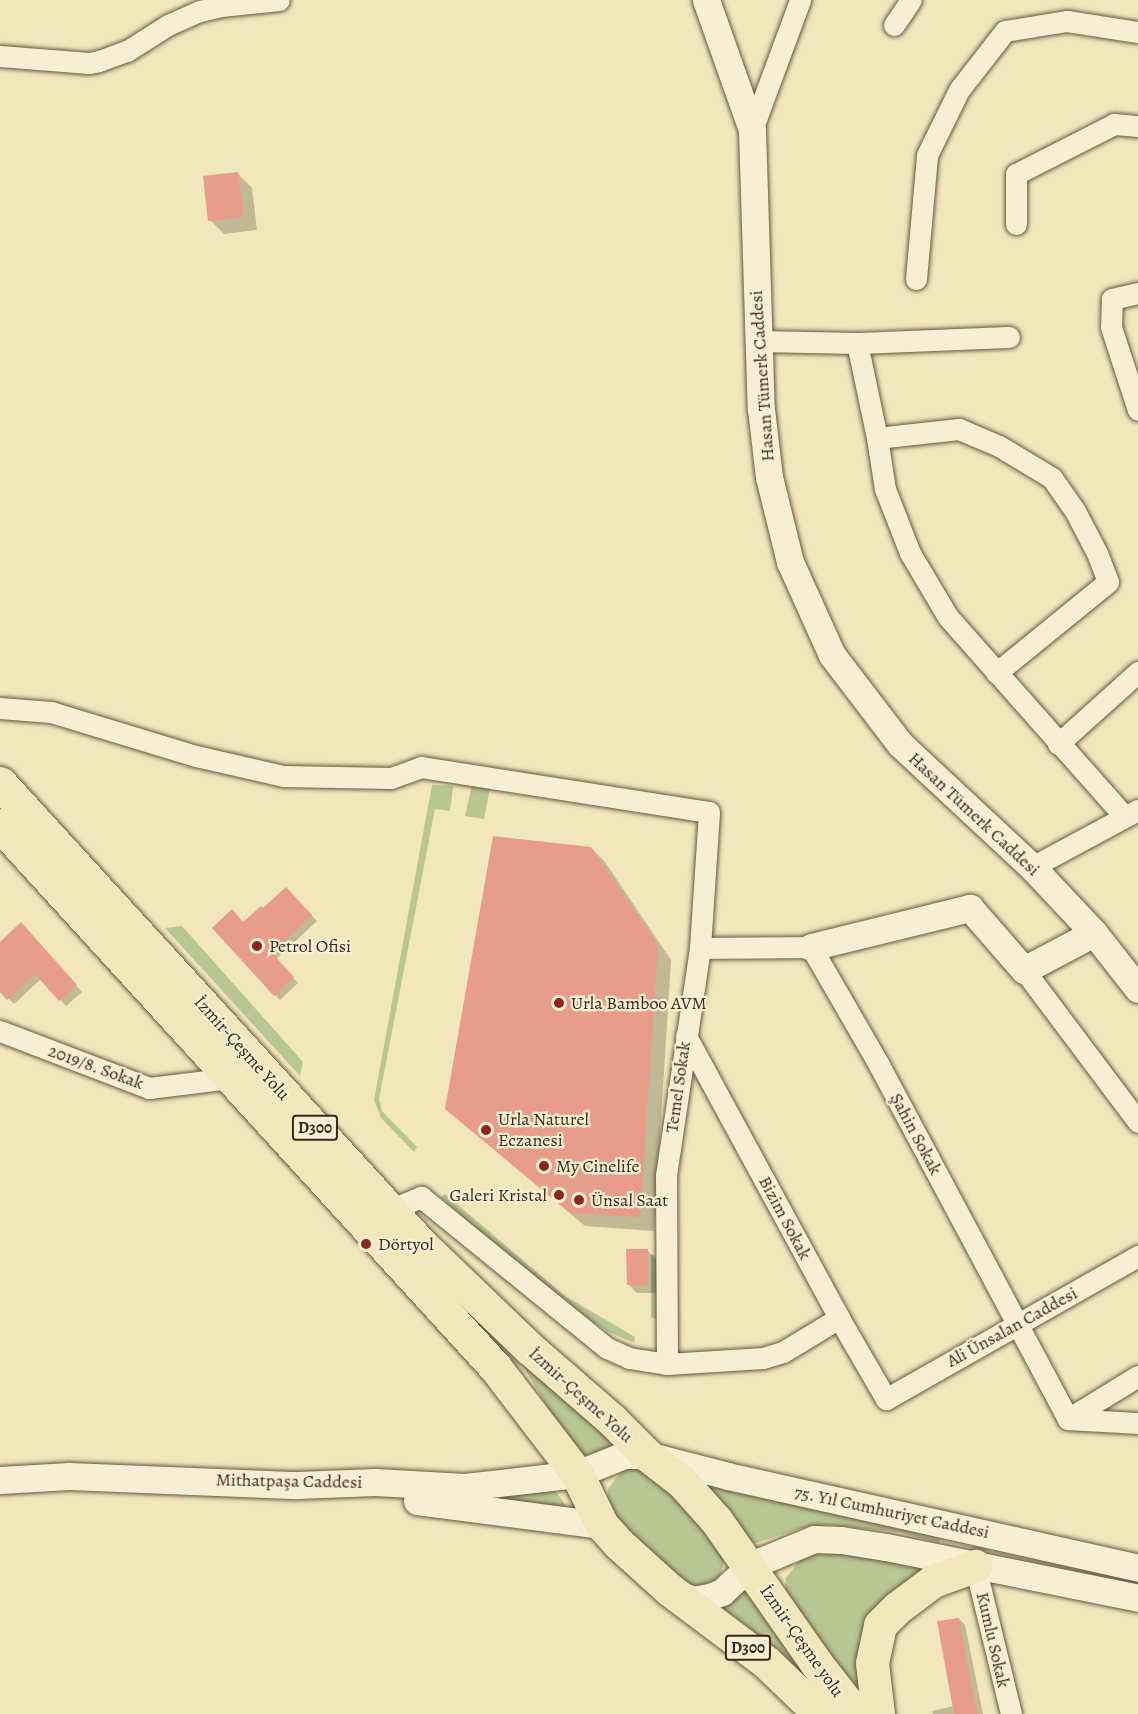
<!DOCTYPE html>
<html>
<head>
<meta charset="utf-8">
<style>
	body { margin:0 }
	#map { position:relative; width:1138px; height:1714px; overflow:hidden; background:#f2e6bb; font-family:Alegreya,serif }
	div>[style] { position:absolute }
	.green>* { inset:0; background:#b8c692 }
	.shadow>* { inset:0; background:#0003 }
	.building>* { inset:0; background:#e89d8a }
	.roads { filter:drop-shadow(0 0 2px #675844) drop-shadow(0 0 2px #675844) }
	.minor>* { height:21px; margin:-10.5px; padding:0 10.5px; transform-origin:10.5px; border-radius:10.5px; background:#f7efd3 }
	.tertiary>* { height:27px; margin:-13.5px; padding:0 13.5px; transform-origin:13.5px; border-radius:13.5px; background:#f7efd3 }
	.trunk>* { height:33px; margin:-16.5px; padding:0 16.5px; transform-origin:16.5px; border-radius:16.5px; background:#f2e6bb }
	.dots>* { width:16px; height:16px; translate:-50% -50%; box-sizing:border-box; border:3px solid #f7efd3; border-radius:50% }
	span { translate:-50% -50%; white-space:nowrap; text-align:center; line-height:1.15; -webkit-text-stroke:4.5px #f7efd3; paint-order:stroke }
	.shield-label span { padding:2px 4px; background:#f7efd3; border:2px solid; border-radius:4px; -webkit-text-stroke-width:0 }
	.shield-label { font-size:16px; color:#39291c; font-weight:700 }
	.street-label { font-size:18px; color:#39291c }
	.poi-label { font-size:18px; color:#39291c }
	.left { translate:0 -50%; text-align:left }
	.right { translate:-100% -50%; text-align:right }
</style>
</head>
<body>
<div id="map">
	<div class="green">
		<div style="clip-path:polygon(432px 785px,453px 786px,450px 811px,435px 809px,379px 1099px,382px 1111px,417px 1147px,414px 1152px,381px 1118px,374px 1100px)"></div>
		<div style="clip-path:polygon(472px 785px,490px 788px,484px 819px,465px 816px)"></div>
		<div style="clip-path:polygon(182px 926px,303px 1062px,300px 1076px,165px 928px)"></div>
		<div style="clip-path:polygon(445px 1194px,565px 1296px,635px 1337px,634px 1343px,609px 1332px,543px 1290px,441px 1197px)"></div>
		<div style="clip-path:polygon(651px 1254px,656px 1256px,657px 1319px,651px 1317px)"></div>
		<div style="clip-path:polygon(516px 1354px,610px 1440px,610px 1448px,582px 1456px,573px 1450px)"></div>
		<div style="clip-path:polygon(638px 1468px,652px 1471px,723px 1551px,724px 1563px,718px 1581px,696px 1588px,682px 1584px,616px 1524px,609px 1505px,608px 1489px,623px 1469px)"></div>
		<div style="clip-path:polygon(704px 1481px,940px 1535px,939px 1543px,898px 1532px,828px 1525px,802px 1528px,756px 1543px,749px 1540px)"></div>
		<div style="clip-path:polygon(547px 1488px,557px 1493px,571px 1513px,478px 1500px,505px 1498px)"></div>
		<div style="clip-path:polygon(824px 1551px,927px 1564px,858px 1674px,857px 1695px,788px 1597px,785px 1588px,786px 1578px,799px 1561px)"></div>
		<div style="clip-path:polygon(745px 1584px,834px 1705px,719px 1613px)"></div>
	</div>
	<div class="shadow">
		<div style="clip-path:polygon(238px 174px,252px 188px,257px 230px,224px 234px,210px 220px)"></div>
		<div style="clip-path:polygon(591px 848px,605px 862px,671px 960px,654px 1231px,585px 1226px,447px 1109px)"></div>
		<div style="clip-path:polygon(286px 889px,317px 921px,276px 959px,298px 983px,280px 1000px,275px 995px,243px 923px,263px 910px)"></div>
		<div style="clip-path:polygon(27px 930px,82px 992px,66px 1006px,41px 979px,14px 1004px,0 989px,0 944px)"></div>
		<div style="clip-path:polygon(648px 1251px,657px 1260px,657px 1293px,637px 1293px,628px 1284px)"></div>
		<div style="clip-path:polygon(959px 1619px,965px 1625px,983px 1714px,933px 1714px,932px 1711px,954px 1706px)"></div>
	</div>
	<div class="building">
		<div style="clip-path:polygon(238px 172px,244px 217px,208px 221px,203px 176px)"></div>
		<div style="clip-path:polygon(493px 836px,591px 847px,658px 945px,640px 1217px,570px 1213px,445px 1109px)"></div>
		<div style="clip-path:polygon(286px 887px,312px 915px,272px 953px,294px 977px,274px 996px,212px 928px,232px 909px,243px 922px,261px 906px,263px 908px)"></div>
		<div style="clip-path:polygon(21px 922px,77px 985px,59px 1001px,35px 974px,7px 1000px,0 992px,0 942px)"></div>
		<div style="clip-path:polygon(626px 1249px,648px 1249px,648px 1285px,627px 1285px)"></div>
		<div style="clip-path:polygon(959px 1618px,969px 1674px,978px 1714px,954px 1714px,937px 1621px)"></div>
	</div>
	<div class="roads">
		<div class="minor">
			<div style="left:894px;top:25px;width:30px;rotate:-56deg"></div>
			<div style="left:0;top:56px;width:89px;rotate:4.5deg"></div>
			<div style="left:89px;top:63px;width:10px;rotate:-11deg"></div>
			<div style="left:99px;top:61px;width:30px;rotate:-20deg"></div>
			<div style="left:127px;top:51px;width:49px;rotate:-32.4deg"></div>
			<div style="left:168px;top:25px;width:35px;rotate:-24deg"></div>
			<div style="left:200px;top:11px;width:22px;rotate:-13deg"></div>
			<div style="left:221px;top:6px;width:58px;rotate:-5.9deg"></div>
			<div style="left:752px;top:130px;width:139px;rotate:-69.7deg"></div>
			<div style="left:1016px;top:224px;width:50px;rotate:-90deg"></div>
			<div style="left:1016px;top:174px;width:110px;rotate:-27deg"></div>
			<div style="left:1114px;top:124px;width:24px;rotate:5deg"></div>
			<div style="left:916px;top:279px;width:124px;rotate:-84.9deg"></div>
			<div style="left:927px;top:155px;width:72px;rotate:-63.8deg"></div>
			<div style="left:959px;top:90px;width:75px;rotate:-52.1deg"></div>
			<div style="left:1005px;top:31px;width:63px;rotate:-9.2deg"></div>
			<div style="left:1067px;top:21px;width:72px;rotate:8.8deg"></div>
			<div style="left:1138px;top:293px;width:27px;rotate:167deg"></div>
			<div style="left:1112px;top:299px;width:28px;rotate:92deg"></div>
			<div style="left:1111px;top:327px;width:87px;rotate:72deg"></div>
			<div style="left:758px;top:341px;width:99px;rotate:1.2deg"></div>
			<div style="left:857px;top:343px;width:97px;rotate:78.1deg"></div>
			<div style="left:877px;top:438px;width:52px;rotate:81.1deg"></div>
			<div style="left:885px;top:489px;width:69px;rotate:68.7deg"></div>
			<div style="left:910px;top:553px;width:74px;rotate:59.3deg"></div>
			<div style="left:948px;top:617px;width:266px;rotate:48.5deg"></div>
			<div style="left:857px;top:343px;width:152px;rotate:-2.3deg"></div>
			<div style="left:877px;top:438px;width:82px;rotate:-6.3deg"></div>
			<div style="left:959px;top:429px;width:43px;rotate:23deg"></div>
			<div style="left:999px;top:446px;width:62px;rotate:31.1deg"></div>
			<div style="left:1052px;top:478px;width:40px;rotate:55.1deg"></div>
			<div style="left:1075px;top:511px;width:47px;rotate:62.4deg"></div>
			<div style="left:1097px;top:553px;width:31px;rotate:69deg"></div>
			<div style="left:1108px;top:582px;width:144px;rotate:140.9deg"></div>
			<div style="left:0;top:708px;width:51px;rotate:4.5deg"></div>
			<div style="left:51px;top:712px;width:152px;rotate:16.9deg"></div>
			<div style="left:196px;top:756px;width:89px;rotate:12.9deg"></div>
			<div style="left:283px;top:776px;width:108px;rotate:1.1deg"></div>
			<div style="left:391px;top:778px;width:32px;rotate:-20deg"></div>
			<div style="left:421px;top:767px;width:291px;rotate:8.9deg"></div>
			<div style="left:709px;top:812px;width:136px;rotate:93.8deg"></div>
			<div style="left:700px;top:948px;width:230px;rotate:98.5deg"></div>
			<div style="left:666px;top:1175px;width:189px;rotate:89.7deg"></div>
			<div style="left:1058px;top:744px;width:108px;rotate:-42deg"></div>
			<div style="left:1032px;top:867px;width:120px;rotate:-28.3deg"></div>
			<div style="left:700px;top:948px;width:111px;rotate:-0.5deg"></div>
			<div style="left:811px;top:947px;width:136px;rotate:60deg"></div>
			<div style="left:879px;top:1065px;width:401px;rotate:61.9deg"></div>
			<div style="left:1068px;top:1419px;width:70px;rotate:3.3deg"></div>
			<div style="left:1024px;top:970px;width:190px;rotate:53.1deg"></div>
			<div style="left:0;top:1031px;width:160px;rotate:20.9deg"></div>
			<div style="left:149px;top:1088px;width:83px;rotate:-7deg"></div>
			<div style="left:686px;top:1036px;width:321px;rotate:61.5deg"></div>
			<div style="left:839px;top:1318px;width:94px;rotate:59.9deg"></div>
			<div style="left:886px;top:1399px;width:290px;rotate:-29.6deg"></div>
			<div style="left:390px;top:1210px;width:34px;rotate:-23deg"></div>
			<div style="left:421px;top:1197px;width:240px;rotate:39.1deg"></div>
			<div style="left:607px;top:1348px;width:24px;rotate:24deg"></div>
			<div style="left:629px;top:1358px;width:38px;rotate:9deg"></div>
			<div style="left:667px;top:1364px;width:96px;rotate:-3.6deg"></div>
			<div style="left:763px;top:1358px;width:21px;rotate:-17deg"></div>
			<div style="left:783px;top:1352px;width:66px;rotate:-31.3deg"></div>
			<div style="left:1068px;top:1419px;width:82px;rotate:-31.6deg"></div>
			<div style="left:975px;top:1566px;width:152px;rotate:76.3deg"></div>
		</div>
		<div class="tertiary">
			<div style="left:706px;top:0;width:138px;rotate:70.5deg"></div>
			<div style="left:752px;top:130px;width:279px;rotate:88.2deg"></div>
			<div style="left:761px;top:409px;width:68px;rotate:83.3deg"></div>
			<div style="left:769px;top:477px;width:88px;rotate:76.1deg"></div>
			<div style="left:790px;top:562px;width:102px;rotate:65.7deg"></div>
			<div style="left:832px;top:655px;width:112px;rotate:52.6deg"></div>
			<div style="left:900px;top:744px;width:180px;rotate:43deg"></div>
			<div style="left:1032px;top:867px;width:91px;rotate:46.8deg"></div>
			<div style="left:1094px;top:933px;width:71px;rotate:51.8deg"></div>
			<div style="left:811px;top:947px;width:164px;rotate:-13.8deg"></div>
			<div style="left:970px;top:908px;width:82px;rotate:48.9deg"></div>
			<div style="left:1024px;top:970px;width:79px;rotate:-27.9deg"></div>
			<div style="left:0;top:1480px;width:69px;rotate:-3.3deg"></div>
			<div style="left:69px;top:1476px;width:228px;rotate:2.3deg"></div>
			<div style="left:297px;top:1485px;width:78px;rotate:-2.2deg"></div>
			<div style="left:375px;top:1482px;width:90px;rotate:3.2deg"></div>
			<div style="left:465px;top:1487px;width:113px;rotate:-6.6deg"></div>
			<div style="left:577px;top:1474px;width:51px;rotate:-22deg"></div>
			<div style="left:624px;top:1455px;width:23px"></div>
			<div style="left:647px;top:1455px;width:84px;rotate:14.5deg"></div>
			<div style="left:728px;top:1476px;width:420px;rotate:12.6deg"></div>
			<div style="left:417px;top:1501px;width:187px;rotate:7.4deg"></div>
			<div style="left:674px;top:1592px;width:21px;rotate:23deg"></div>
			<div style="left:693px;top:1600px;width:16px;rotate:-11deg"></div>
			<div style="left:709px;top:1597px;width:14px;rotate:-21deg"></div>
			<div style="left:722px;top:1592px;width:37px;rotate:-43deg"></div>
			<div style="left:749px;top:1567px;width:13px;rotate:-27deg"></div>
			<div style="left:761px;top:1561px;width:57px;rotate:-22.5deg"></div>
			<div style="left:814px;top:1539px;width:27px;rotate:2deg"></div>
			<div style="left:841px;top:1540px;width:46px;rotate:8.8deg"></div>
			<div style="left:886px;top:1547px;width:257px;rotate:11.4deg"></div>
		</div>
		<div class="trunk">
			<div style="left:0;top:783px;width:624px;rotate:47.6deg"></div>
			<div style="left:421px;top:1244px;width:149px;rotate:43.9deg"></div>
			<div style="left:528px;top:1347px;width:111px;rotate:41deg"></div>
			<div style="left:612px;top:1420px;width:49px;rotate:45deg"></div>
			<div style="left:647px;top:1455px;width:44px;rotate:37.6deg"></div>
			<div style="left:682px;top:1482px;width:51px;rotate:48.2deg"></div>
			<div style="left:716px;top:1520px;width:174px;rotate:55deg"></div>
			<div style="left:816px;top:1663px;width:65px;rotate:51.9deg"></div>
			<div style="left:0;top:825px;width:734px;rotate:47.6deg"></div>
			<div style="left:495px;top:1367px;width:135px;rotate:52.5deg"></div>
			<div style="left:577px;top:1474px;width:57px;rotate:63.9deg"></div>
			<div style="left:602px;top:1525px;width:24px;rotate:48deg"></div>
			<div style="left:618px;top:1543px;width:70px;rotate:42.1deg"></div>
			<div style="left:670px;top:1590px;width:120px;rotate:36.9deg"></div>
			<div style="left:766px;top:1662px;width:75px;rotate:43.9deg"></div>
			<div style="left:878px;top:1714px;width:51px;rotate:-96.7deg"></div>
			<div style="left:872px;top:1663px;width:39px;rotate:-78deg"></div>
			<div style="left:880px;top:1625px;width:24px;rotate:-45deg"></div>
			<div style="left:897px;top:1608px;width:45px;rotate:-36.9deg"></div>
			<div style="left:933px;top:1581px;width:45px;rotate:-19.7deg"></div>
		</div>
	</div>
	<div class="dots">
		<div style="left:257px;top:946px;background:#8f2418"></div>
		<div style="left:559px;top:1003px;background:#8f2418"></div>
		<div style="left:486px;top:1130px;background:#8f2418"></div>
		<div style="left:544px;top:1166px;background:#8f2418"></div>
		<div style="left:559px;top:1195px;background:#8f2418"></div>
		<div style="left:579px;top:1200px;background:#8f2418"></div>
		<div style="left:366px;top:1244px;background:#8f2418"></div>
	</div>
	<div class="shield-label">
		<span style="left:315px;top:1128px">D300</span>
		<span style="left:748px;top:1648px">D300</span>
	</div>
	<div class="street-label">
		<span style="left:762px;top:376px;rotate:-94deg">Hasan Tümerk Caddesi</span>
		<span style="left:974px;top:814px;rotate:43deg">Hasan Tümerk Caddesi</span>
		<span style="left:242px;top:1048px;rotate:48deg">İzmir-Çeşme Yolu</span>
		<span style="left:96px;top:1067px;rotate:20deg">2019/8. Sokak</span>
		<span style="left:678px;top:1087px;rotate:-82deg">Temel Sokak</span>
		<span style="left:916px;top:1134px;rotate:62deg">Şahin Sokak</span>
		<span style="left:785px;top:1218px;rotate:62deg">Bizim Sokak</span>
		<span style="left:1012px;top:1327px;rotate:-29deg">Ali Ünsalan Caddesi</span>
		<span style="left:581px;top:1395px;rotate:42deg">İzmir-Çeşme Yolu</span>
		<span style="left:289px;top:1481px;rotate:1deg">Mithatpaşa Caddesi</span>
		<span style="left:892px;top:1512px;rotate:12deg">75. Yıl Cumhuriyet Caddesi</span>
		<span style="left:993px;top:1640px;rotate:77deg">Kumlu Sokak</span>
		<span style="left:802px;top:1641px;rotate:55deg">İzmir-Çeşme yolu</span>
	</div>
	<div class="poi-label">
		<span class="left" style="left:269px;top:946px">Petrol Ofisi</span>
		<span class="left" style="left:571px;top:1003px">Urla Bamboo AVM</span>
		<span class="left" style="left:498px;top:1130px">Urla Naturel<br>Eczanesi</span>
		<span class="left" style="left:556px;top:1166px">My Cinelife</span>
		<span class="right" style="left:547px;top:1195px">Galeri Kristal</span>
		<span class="left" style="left:591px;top:1200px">Ünsal Saat</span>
		<span class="left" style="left:378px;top:1244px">Dörtyol</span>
	</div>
</div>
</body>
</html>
